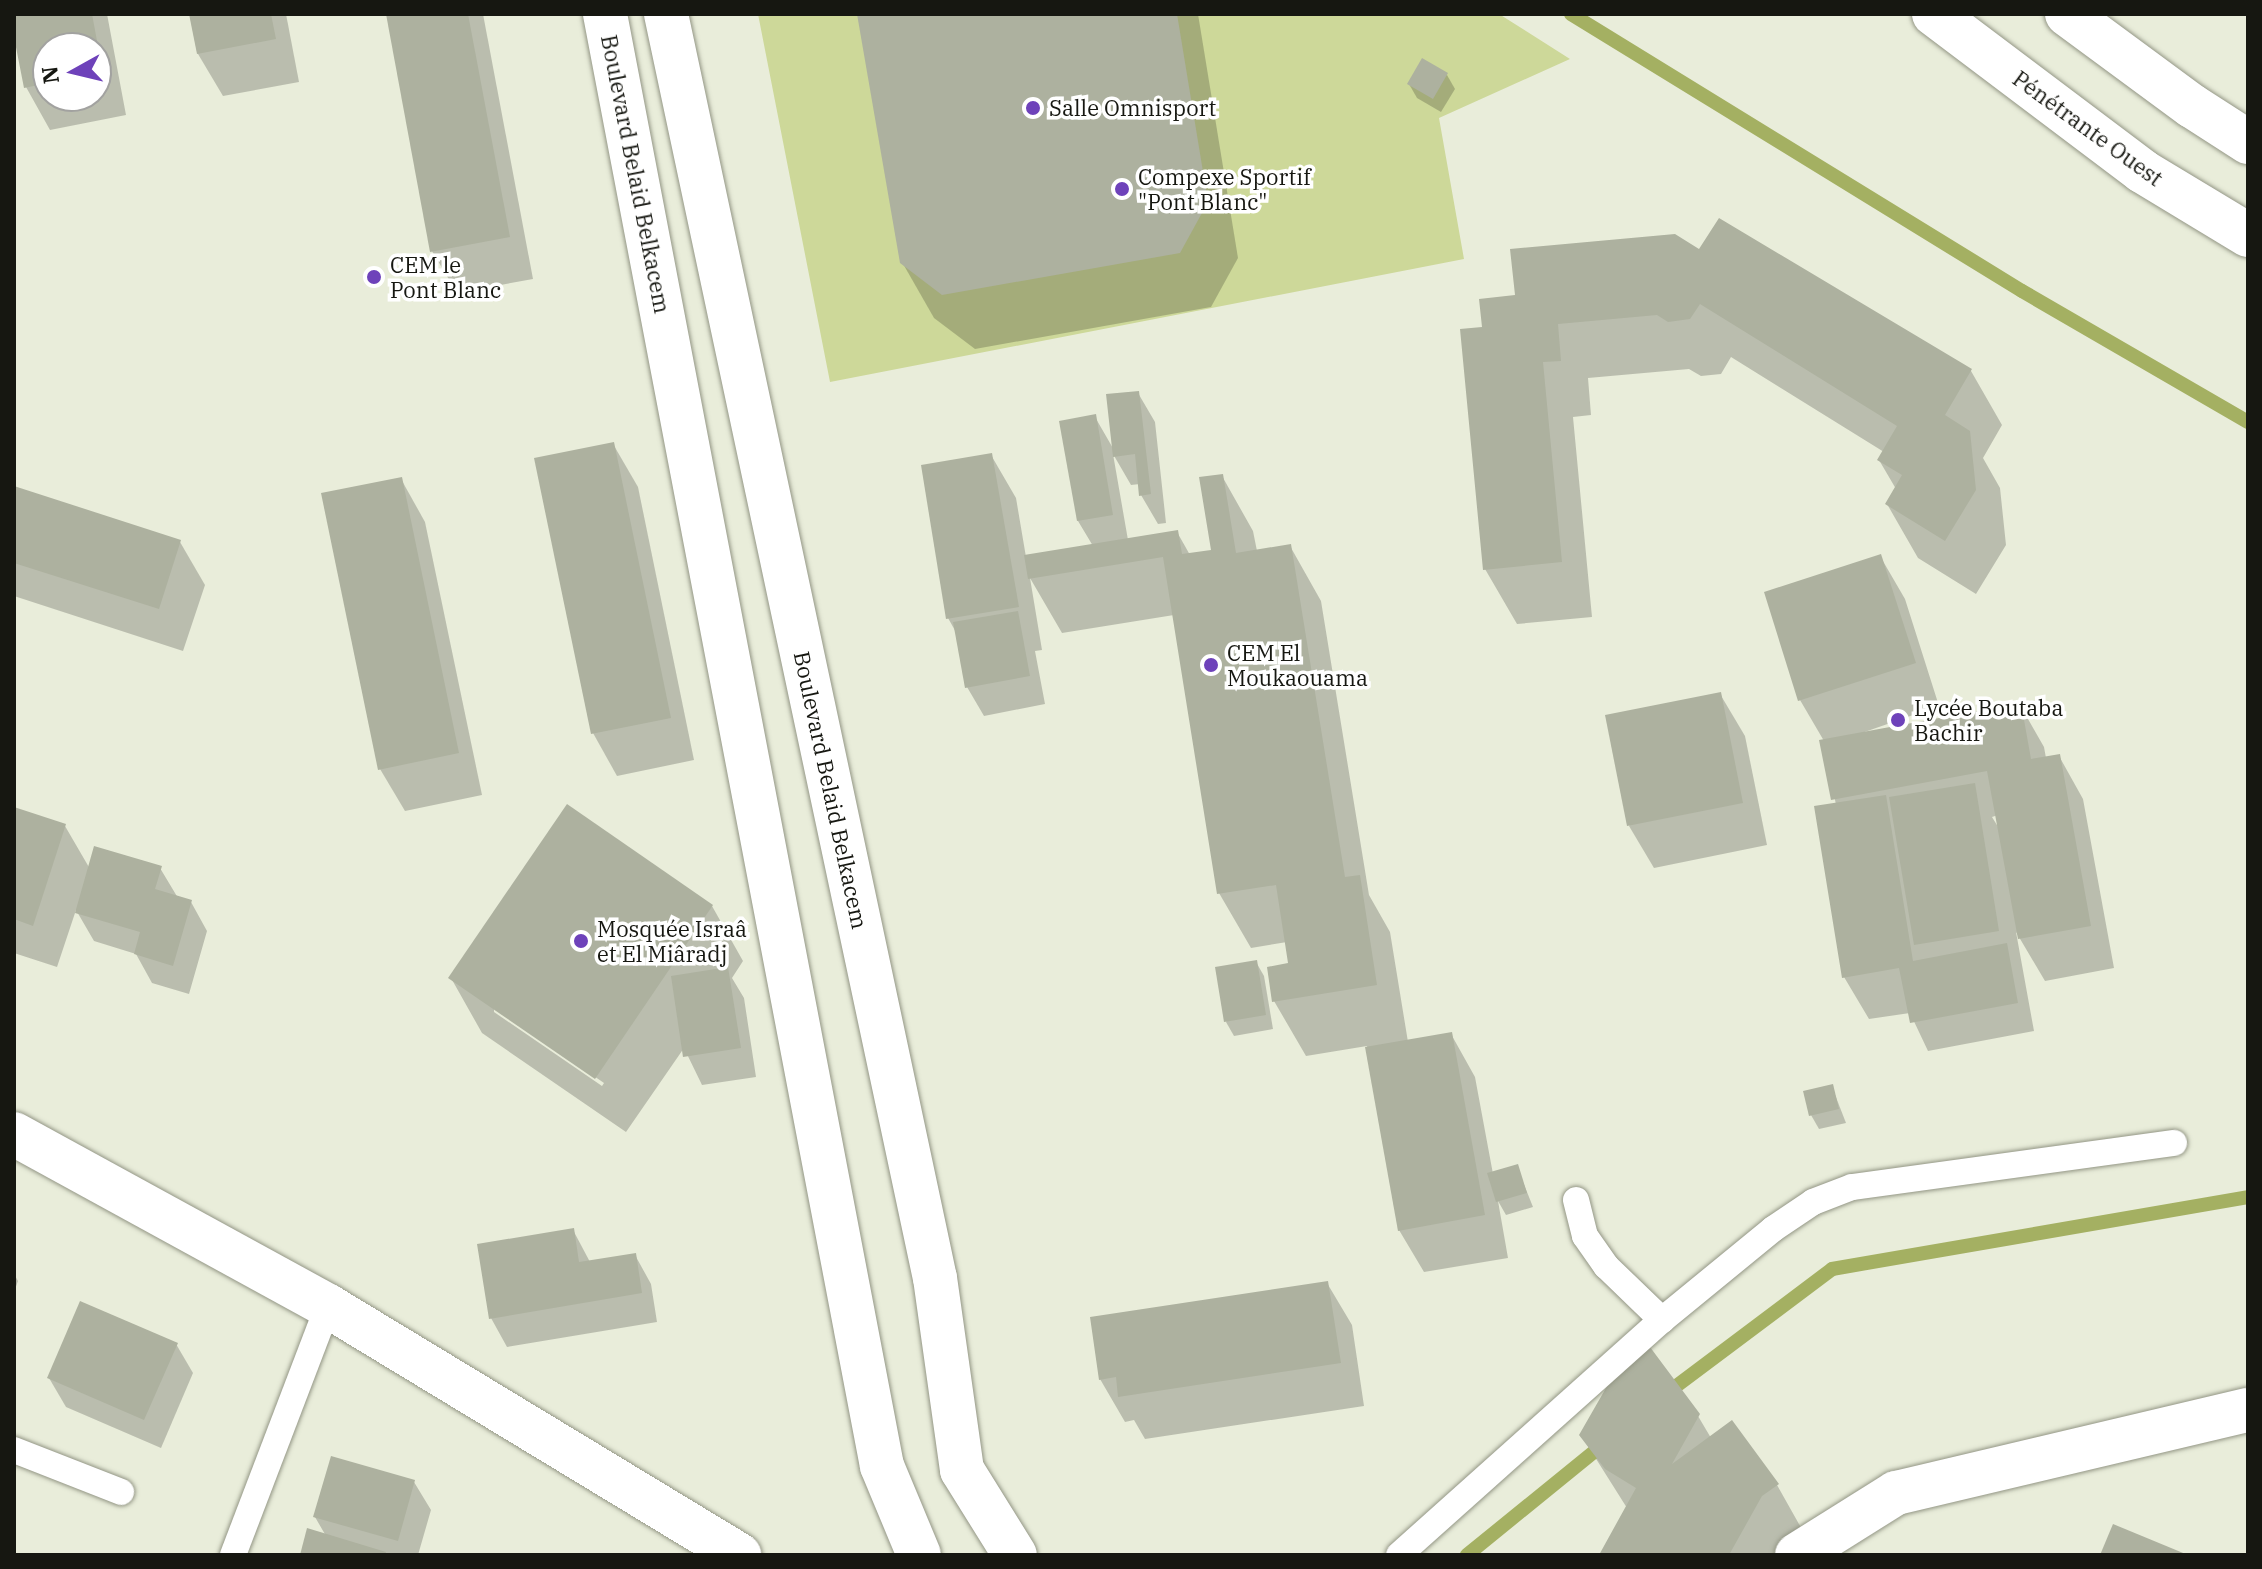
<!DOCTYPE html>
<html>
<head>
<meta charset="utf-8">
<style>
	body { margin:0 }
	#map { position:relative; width:2262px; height:1569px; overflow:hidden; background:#e9edda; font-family:"IBM Plex Serif",serif }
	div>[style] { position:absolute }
	.green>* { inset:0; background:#cdd899 }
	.shadow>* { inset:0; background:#0003 }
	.stream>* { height:14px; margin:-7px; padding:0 7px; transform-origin:7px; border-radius:7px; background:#a4b062 }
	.building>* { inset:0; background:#adb19f }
	.roads { filter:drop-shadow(0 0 2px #939685) drop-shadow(0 0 2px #939685) }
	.lane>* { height:26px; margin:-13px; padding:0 13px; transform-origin:13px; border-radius:13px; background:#fff }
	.street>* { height:44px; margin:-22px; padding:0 22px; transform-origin:22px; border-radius:22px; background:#fff }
	.secondary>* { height:44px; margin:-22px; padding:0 22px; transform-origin:22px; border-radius:22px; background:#fff }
	.primary>* { height:44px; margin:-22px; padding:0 22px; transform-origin:22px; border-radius:22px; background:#fff }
	.highway>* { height:44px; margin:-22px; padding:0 22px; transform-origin:22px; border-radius:22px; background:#fff }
	.dots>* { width:22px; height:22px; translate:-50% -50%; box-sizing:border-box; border:4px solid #fff; border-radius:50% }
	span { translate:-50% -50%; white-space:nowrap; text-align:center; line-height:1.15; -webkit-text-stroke:7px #fff; paint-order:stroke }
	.poi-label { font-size:22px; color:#161711 }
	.left { translate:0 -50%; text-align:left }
	.street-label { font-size:22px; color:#161711 }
	.frame { position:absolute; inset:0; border:16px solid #161711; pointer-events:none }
	.north { position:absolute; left:32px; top:32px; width:80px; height:80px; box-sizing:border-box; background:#fff; border:2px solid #a2a2a0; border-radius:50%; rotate:262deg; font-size:22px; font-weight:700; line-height:32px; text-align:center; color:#161711 }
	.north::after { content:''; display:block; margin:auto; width:28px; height:36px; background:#6e42ba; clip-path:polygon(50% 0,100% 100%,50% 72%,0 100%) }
</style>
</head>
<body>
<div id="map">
	<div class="green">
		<div style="clip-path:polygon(758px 14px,1499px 14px,1570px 59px,1439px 118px,1464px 259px,830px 382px)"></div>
	</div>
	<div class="shadow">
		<div style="clip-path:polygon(evenodd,14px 14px,107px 14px,126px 115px,50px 130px,26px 87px,14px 14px,48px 48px,96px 48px,96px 96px,48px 96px,48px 48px)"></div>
		<div style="clip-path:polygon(191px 14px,286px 14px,299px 82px,223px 96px,198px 54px)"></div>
		<div style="clip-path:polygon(388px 14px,483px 14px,533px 279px,457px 293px,432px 251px)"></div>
		<div style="clip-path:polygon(859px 14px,1198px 14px,1238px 258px,1211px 307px,975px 349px,934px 318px,902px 262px)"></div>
		<div style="clip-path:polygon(1447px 75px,1455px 89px,1441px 112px,1417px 98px,1409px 84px)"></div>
		<div style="clip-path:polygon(1700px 252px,1971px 371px,2002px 425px,1983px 458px,2000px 488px,2006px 545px,1976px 594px,1918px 558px,1887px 504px,1896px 489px,1879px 460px,1884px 452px,1731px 357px,1721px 374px,1701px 376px,1689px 369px,1588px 378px,1591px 415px,1573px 417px,1592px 617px,1517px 624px,1485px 569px,1484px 329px,1517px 297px)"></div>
		<div style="clip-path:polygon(1138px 393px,1155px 422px,1166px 523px,1158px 524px,1141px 495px,1140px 484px,1131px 485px,1113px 454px,1128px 540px,1177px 532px,1190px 555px,1213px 551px,1222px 476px,1253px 531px,1257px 551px,1290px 546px,1321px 601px,1369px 895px,1390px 932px,1408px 1042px,1451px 1034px,1475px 1077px,1493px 1174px,1517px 1167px,1533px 1207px,1506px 1215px,1498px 1201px,1508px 1258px,1424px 1272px,1399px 1230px,1367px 1046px,1306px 1056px,1274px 1001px,1291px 965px,1287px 942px,1251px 948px,1219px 893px,1174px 615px,1062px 633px,1030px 578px,1042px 650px,1035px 651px,1045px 704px,984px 716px,967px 687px,957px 634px,948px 618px,991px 455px,1016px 498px,1026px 557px,1093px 546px,1078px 521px,1095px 417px,1114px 450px)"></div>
		<div style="clip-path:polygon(613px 444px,638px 487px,694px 760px,617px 776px,593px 733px)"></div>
		<div style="clip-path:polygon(401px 479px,425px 522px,482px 795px,405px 811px,380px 769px)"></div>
		<div style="clip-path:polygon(14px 488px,180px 542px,205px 585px,183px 651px,14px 596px)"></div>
		<div style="clip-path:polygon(evenodd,1880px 556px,1905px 599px,1939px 706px,1856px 735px,2020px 705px,2044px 747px,2046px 758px,2059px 756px,2083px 799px,2114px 968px,2045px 981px,2016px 932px,2034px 1031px,1928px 1051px,1910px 1013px,1869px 1019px,1844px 977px,1836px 805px,1824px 741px,1800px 700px,1880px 556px,1998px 815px,2000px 830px,1992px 817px,1998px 815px)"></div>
		<div style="clip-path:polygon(1720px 694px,1745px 736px,1767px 845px,1654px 868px,1629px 826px)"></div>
		<div style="clip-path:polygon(14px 809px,65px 826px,90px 869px,160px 868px,178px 898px,191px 902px,207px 931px,189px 994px,152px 983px,136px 954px,94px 941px,76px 910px,57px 967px,14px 953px)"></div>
		<div style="clip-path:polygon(evenodd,712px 906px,743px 961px,732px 978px,744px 998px,756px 1077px,702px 1085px,684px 1048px,626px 1132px,482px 1033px,451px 978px,712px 906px,494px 1007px,604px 1083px,602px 1086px,494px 1012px,494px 1007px)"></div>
		<div style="clip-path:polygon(1256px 962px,1264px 976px,1273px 1029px,1234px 1036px,1226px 1022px)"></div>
		<div style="clip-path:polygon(1832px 1087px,1846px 1123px,1819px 1129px,1811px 1115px)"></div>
		<div style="clip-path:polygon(573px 1230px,590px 1262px,635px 1255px,651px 1284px,657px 1322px,507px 1347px,491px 1318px)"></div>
		<div style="clip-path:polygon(14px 1274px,18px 1281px,14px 1292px)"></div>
		<div style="clip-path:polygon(1327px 1283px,1352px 1325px,1364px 1406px,1145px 1439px,1134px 1420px,1125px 1422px,1100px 1379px)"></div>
		<div style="clip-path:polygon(176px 1344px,193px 1373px,161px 1448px,66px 1407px,49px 1378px)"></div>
		<div style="clip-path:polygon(1698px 1416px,1711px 1438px,1777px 1485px,1808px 1540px,1791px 1555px,1601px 1555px,1627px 1508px,1581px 1435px)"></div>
		<div style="clip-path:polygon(414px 1482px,431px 1510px,418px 1555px,302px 1555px,326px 1536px,315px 1517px)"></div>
	</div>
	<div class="stream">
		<div style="left:1571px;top:14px;width:529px;rotate:31.56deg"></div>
		<div style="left:2022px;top:291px;width:261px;rotate:30.1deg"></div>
		<div style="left:1663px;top:1396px;width:211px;rotate:-36.9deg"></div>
		<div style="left:1832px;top:1269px;width:422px;rotate:-9.8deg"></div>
		<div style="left:1467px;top:1555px;width:179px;rotate:-39.1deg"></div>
	</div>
	<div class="building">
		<div style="clip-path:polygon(14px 14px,92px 14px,103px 73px,96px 74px,96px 48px,48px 48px,48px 83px,24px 88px,14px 37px)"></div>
		<div style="clip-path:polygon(189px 14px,271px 14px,276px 39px,197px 54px)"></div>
		<div style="clip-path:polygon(386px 14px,468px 14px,510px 237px,430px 252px)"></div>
		<div style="clip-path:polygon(857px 14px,1177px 14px,1208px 202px,1180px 253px,942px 295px,900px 263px)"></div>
		<div style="clip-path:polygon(1422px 58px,1448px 73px,1433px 99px,1407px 84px)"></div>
		<div style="clip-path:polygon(1719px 218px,1972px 369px,1945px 415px,1970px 431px,1976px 490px,1945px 541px,1885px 504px,1902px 475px,1877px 460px,1897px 426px,1700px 304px,1690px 319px,1668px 322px,1657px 315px,1558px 324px,1561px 361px,1543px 362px,1562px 562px,1483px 570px,1460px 329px,1482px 327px,1479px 299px,1515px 295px,1510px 249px,1675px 234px,1699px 249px)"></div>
		<div style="clip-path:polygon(1139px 391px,1151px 494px,1139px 496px,1135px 454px,1113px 457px,1106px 394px)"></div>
		<div style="clip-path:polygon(1096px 414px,1113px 515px,1077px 521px,1059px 421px)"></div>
		<div style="clip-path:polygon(614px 442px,671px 718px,591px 734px,534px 458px)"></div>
		<div style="clip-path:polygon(992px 453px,1019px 607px,946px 619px,921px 465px)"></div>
		<div style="clip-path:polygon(1223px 474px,1236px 553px,1291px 544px,1345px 877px,1360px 875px,1377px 985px,1272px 1002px,1267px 967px,1288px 963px,1276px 885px,1217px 894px,1163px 557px,1028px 579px,1024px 555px,1178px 530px,1182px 554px,1211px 550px,1199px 477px)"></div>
		<div style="clip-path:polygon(402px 477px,459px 753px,378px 770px,321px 493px)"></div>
		<div style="clip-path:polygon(14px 486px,181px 540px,159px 609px,14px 563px)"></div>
		<div style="clip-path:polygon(1881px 554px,1916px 663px,1798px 701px,1764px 592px)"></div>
		<div style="clip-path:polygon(1018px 611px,1030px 676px,965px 688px,953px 622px)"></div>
		<div style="clip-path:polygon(1721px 692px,1743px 803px,1627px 826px,1605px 715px)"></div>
		<div style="clip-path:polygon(2021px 703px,2031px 759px,2060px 754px,2091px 926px,2018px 939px,1987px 771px,1831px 800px,1819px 740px)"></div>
		<div style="clip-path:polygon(1975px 783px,1999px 931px,1914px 945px,1889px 797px)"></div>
		<div style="clip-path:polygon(1886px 795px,1913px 961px,2007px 943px,2018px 1003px,1910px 1023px,1899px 968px,1842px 978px,1814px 806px)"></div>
		<div style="clip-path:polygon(567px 804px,713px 905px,595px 1079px,448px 978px)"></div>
		<div style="clip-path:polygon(14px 807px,66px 824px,33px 926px,14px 919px)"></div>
		<div style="clip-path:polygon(94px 846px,162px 866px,155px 889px,192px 900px,173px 966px,134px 954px,140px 932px,75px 913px)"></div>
		<div style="clip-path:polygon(1257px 960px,1266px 1015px,1224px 1022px,1215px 967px)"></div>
		<div style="clip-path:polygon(728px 967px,741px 1048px,683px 1057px,671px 976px)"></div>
		<div style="clip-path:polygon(1452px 1032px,1485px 1215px,1398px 1231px,1365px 1047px)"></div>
		<div style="clip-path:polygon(1833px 1084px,1839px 1109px,1809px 1116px,1803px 1091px)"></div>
		<div style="clip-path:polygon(1518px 1164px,1527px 1193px,1496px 1202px,1487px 1173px)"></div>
		<div style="clip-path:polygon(574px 1228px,579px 1262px,636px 1253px,642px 1293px,489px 1319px,477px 1244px)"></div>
		<div style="clip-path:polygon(1328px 1281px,1341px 1363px,1118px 1397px,1116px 1377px,1099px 1380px,1090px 1317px)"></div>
		<div style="clip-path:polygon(80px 1301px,178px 1343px,144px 1420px,47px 1378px)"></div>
		<div style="clip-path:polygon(1650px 1347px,1700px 1414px,1672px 1464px,1732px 1420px,1779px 1484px,1762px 1496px,1729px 1555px,1599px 1555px,1636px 1488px,1605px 1469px,1579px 1435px,1614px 1374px)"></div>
		<div style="clip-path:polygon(331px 1456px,415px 1480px,398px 1541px,313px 1517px)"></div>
		<div style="clip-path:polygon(2113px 1524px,2188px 1555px,2100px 1555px)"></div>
		<div style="clip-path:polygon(307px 1528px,386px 1552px,385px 1555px,300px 1555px)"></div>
	</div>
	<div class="roads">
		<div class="lane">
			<div style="left:1576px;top:1200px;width:37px;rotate:76deg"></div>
			<div style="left:1585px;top:1236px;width:37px;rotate:55deg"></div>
			<div style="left:1606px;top:1266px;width:78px;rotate:44deg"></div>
			<div style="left:14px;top:1450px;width:115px;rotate:21.4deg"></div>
			<div style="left:233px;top:1555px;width:267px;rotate:-69.1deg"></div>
			<div style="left:1399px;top:1555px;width:353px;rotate:-41.8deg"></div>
			<div style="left:1662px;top:1320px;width:144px;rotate:-39.3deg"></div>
			<div style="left:1773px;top:1229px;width:48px;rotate:-34deg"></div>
			<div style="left:1813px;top:1202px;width:42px;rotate:-21deg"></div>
			<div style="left:1852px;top:1187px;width:325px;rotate:-7.8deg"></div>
		</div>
		<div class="street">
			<div style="left:1797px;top:1555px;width:117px;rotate:-32.1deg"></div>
			<div style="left:1896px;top:1493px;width:362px;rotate:-13.3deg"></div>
		</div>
		<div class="secondary">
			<div style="left:14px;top:1134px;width:358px;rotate:28.7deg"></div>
			<div style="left:328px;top:1306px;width:481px;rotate:31.2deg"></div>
		</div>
		<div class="primary">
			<div style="left:605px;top:14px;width:1478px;rotate:79.2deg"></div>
			<div style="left:882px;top:1466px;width:96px;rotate:67.4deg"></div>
			<div style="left:666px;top:14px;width:1292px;rotate:77.99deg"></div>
			<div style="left:935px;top:1278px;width:194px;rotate:82deg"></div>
			<div style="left:962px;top:1470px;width:100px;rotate:58.1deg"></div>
		</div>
		<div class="highway">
			<div style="left:1934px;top:14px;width:261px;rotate:37deg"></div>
			<div style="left:2142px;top:171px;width:124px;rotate:31.1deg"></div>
			<div style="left:2067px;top:14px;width:155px;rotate:36.4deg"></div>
			<div style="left:2192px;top:106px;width:67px;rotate:32.7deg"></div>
		</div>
	</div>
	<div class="dots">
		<div style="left:1033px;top:108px;background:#6e42ba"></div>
		<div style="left:1122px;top:189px;background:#6e42ba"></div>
		<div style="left:374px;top:277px;background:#6e42ba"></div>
		<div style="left:1211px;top:665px;background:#6e42ba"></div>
		<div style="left:1898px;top:720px;background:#6e42ba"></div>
		<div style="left:581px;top:941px;background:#6e42ba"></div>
	</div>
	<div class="poi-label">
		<span class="left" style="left:1049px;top:108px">Salle Omnisport</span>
		<span class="left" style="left:1138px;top:189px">Compexe Sportif<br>"Pont Blanc"</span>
		<span class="left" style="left:390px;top:277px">CEM le<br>Pont Blanc</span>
		<span class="left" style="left:1227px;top:665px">CEM El<br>Moukaouama</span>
		<span class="left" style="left:1914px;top:720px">Lycée Boutaba<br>Bachir</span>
		<span class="left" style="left:597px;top:941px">Mosquée Israâ<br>et El Miâradj</span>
	</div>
	<div class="street-label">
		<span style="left:2088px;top:128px;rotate:36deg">Pénétrante Ouest</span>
		<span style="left:636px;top:174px;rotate:79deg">Boulevard Belaid Belkacem</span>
		<span style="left:831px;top:790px;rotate:78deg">Boulevard Belaid Belkacem</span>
	</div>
	<div class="frame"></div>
	<div class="north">N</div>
</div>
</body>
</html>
